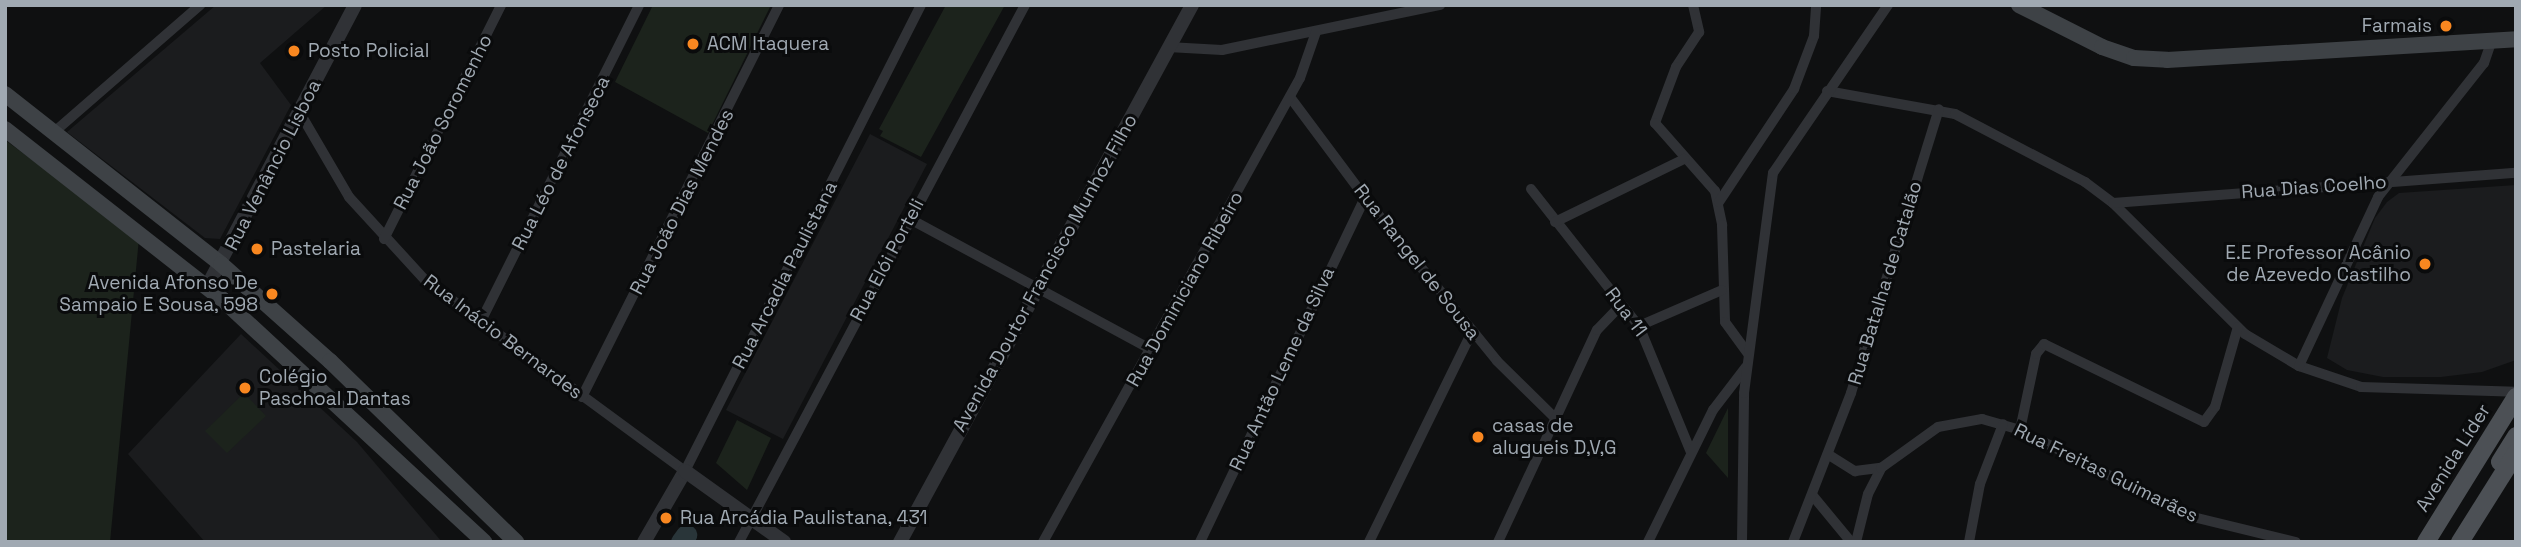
<!DOCTYPE html>
<html>
<head>
<meta charset="utf-8">
<style>
	body { margin:0 }
	#map { position:relative; width:2521px; height:547px; overflow:hidden; background:#0f1011; font-family:"Space Grotesk",sans-serif }
	div>[style] { position:absolute }
	.built>* { inset:0; background:#1b1c1e }
	.green>* { inset:0; background:#1c231c }
	.river>* { height:21px; margin:-10.5px; padding:0 10.5px; transform-origin:10.5px; border-radius:10.5px; background:#293539 }
	.minor>* { height:10px; margin:-5px; padding:0 5px; transform-origin:5px; border-radius:5px; background:#303236 }
	.tertiary>* { height:14px; margin:-7px; padding:0 7px; transform-origin:7px; border-radius:7px; background:#303236 }
	.secondary>* { height:16px; margin:-8px; padding:0 8px; transform-origin:8px; border-radius:8px; background:#3e4246 }
	.primary>* { height:18px; margin:-9px; padding:0 9px; transform-origin:9px; border-radius:9px; background:#4c5055 }
	.dots>* { width:19px; height:19px; translate:-50% -50%; box-sizing:border-box; border:4px solid #0a0b0c; border-radius:50% }
	span { translate:-50% -50%; white-space:nowrap; text-align:center; line-height:1.15; -webkit-text-stroke:6px #0a0b0c; paint-order:stroke }
	.poi-label { font-size:19px; color:#a0a9b2 }
	.right { translate:-100% -50%; text-align:right }
	.left { translate:0 -50%; text-align:left }
	.street-label { font-size:19px; color:#a0a9b2 }
	.frame { position:absolute; inset:0; border:7px solid #a0a9b2; pointer-events:none }
</style>
</head>
<body>
<div id="map">
	<div class="built">
		<div style="clip-path:polygon(216px 5px,327px 5px,260px 63px,291px 105px,220px 239px,205px 238px,67px 132px)"></div>
		<div style="clip-path:polygon(870px 134px,927px 164px,783px 439px,726px 410px)"></div>
		<div style="clip-path:polygon(2516px 185px,2516px 360px,2482px 372px,2441px 377px,2383px 377px,2347px 370px,2327px 358px,2342px 298px,2375px 218px,2387px 202px,2399px 193px)"></div>
		<div style="clip-path:polygon(241px 334px,357px 442px,442px 542px,205px 542px,128px 454px)"></div>
	</div>
	<div class="green">
		<div style="clip-path:polygon(653px 5px,771px 5px,708px 133px,615px 82px)"></div>
		<div style="clip-path:polygon(946px 5px,1005px 5px,921px 157px,880px 136px,883px 131px,879px 129px)"></div>
		<div style="clip-path:polygon(5px 140px,139px 238px,110px 542px,5px 542px)"></div>
		<div style="clip-path:polygon(244px 393px,266px 416px,227px 453px,205px 431px)"></div>
		<div style="clip-path:polygon(1728px 408px,1728px 478px,1706px 453px)"></div>
		<div style="clip-path:polygon(737px 420px,771px 438px,747px 490px,716px 463px)"></div>
	</div>
	<div class="river">
		<div style="left:681px;top:542px;width:9px;rotate:-54deg"></div>
	</div>
	<div class="minor">
		<div style="left:1693px;top:5px;width:28px;rotate:77deg"></div>
		<div style="left:1699px;top:32px;width:42px;rotate:123.3deg"></div>
		<div style="left:1676px;top:67px;width:60px;rotate:110.6deg"></div>
		<div style="left:1655px;top:123px;width:91px;rotate:48.6deg"></div>
		<div style="left:1715px;top:191px;width:35px;rotate:78deg"></div>
		<div style="left:1722px;top:225px;width:97px;rotate:88.2deg"></div>
		<div style="left:1725px;top:322px;width:39px;rotate:54deg"></div>
		<div style="left:1168px;top:47px;width:54px;rotate:3.2deg"></div>
		<div style="left:1222px;top:50px;width:223px;rotate:-11.7deg"></div>
		<div style="left:1827px;top:91px;width:130px;rotate:10.2deg"></div>
		<div style="left:1955px;top:114px;width:147px;rotate:27.6deg"></div>
		<div style="left:2085px;top:182px;width:35px;rotate:37deg"></div>
		<div style="left:2113px;top:203px;width:186px;rotate:44.8deg"></div>
		<div style="left:2245px;top:334px;width:63px;rotate:30.7deg"></div>
		<div style="left:2299px;top:366px;width:65px;rotate:18.7deg"></div>
		<div style="left:2361px;top:387px;width:155px;rotate:1.8deg"></div>
		<div style="left:1290px;top:97px;width:137px;rotate:53.3deg"></div>
		<div style="left:1372px;top:207px;width:198px;rotate:50.9deg"></div>
		<div style="left:1497px;top:361px;width:81px;rotate:44.5deg"></div>
		<div style="left:300px;top:113px;width:97px;rotate:59.7deg"></div>
		<div style="left:349px;top:197px;width:113px;rotate:47.5deg"></div>
		<div style="left:425px;top:280px;width:323px;rotate:36.3deg"></div>
		<div style="left:685px;top:471px;width:522px;rotate:-63.14deg"></div>
		<div style="left:53px;top:133px;width:195px;rotate:-41deg"></div>
		<div style="left:1531px;top:189px;width:174px;rotate:51.8deg"></div>
		<div style="left:1639px;top:326px;width:136px;rotate:67.6deg"></div>
		<div style="left:1719px;top:202px;width:136px;rotate:-56.4deg"></div>
		<div style="left:1794px;top:89px;width:57px;rotate:-69.3deg"></div>
		<div style="left:1814px;top:36px;width:31px;rotate:-86deg"></div>
		<div style="left:2113px;top:203px;width:404px;rotate:-4.3deg"></div>
		<div style="left:910px;top:219px;width:275px;rotate:28.4deg"></div>
		<div style="left:1555px;top:222px;width:144px;rotate:-26deg"></div>
		<div style="left:384px;top:239px;width:262px;rotate:-63.4deg"></div>
		<div style="left:481px;top:321px;width:353px;rotate:-63.4deg"></div>
		<div style="left:1639px;top:326px;width:90px;rotate:-23.4deg"></div>
		<div style="left:2299px;top:366px;width:187px;rotate:-64.9deg"></div>
		<div style="left:2378px;top:197px;width:171px;rotate:-51.7deg"></div>
		<div style="left:2484px;top:63px;width:24px;rotate:-71deg"></div>
		<div style="left:582px;top:397px;width:439px;rotate:-63.3deg"></div>
		<div style="left:2020px;top:430px;width:78px;rotate:-78.1deg"></div>
		<div style="left:2036px;top:354px;width:13px;rotate:-51deg"></div>
		<div style="left:2044px;top:344px;width:178px;rotate:26deg"></div>
		<div style="left:2204px;top:422px;width:19px;rotate:-54deg"></div>
		<div style="left:2215px;top:407px;width:83px;rotate:-74deg"></div>
		<div style="left:1829px;top:455px;width:31px;rotate:32deg"></div>
		<div style="left:1855px;top:471px;width:26px;rotate:-7deg"></div>
		<div style="left:1813px;top:496px;width:60px;rotate:50.4deg"></div>
		<div style="left:739px;top:542px;width:608px;rotate:-61.96deg"></div>
		<div style="left:1043px;top:542px;width:530px;rotate:-61.02deg"></div>
		<div style="left:1300px;top:78px;width:49px;rotate:-70.8deg"></div>
		<div style="left:1200px;top:542px;width:382px;rotate:-64.4deg"></div>
		<div style="left:1369px;top:542px;width:234px;rotate:-63.9deg"></div>
		<div style="left:1498px;top:542px;width:234px;rotate:-65deg"></div>
		<div style="left:1597px;top:330px;width:35px;rotate:-46deg"></div>
		<div style="left:1648px;top:542px;width:147px;rotate:-63.8deg"></div>
		<div style="left:1713px;top:410px;width:54px;rotate:-52.5deg"></div>
		<div style="left:1742px;top:542px;width:149px;rotate:-89.2deg"></div>
		<div style="left:1744px;top:393px;width:222px;rotate:-82.5deg"></div>
		<div style="left:1773px;top:173px;width:204px;rotate:-55.6deg"></div>
		<div style="left:1793px;top:542px;width:160px;rotate:-68.7deg"></div>
		<div style="left:1851px;top:393px;width:297px;rotate:-72.8deg"></div>
		<div style="left:1856px;top:542px;width:49px;rotate:-76deg"></div>
		<div style="left:1868px;top:494px;width:29px;rotate:-63deg"></div>
		<div style="left:1881px;top:468px;width:70px;rotate:-35.7deg"></div>
		<div style="left:1938px;top:427px;width:45px;rotate:-10.3deg"></div>
		<div style="left:1982px;top:419px;width:40px;rotate:16deg"></div>
		<div style="left:2020px;top:430px;width:190px;rotate:27deg"></div>
		<div style="left:2189px;top:516px;width:110px;rotate:13.7deg"></div>
		<div style="left:1969px;top:542px;width:59px;rotate:-79.3deg"></div>
		<div style="left:1980px;top:484px;width:64px;rotate:-69deg"></div>
	</div>
	<div class="tertiary">
		<div style="left:207px;top:287px;width:318px;rotate:-62.3deg"></div>
		<div style="left:644px;top:542px;width:82px;rotate:-60deg"></div>
		<div style="left:685px;top:471px;width:122px;rotate:35.6deg"></div>
		<div style="left:900px;top:542px;width:611px;rotate:-61.46deg"></div>
	</div>
	<div class="secondary">
		<div style="left:2019px;top:5px;width:93px;rotate:26.8deg"></div>
		<div style="left:2102px;top:47px;width:34px;rotate:19deg"></div>
		<div style="left:2134px;top:58px;width:33px;rotate:3deg"></div>
		<div style="left:2167px;top:60px;width:350px;rotate:-3.4deg"></div>
		<div style="left:5px;top:94px;width:275px;rotate:38.2deg"></div>
		<div style="left:221px;top:264px;width:146px;rotate:41.7deg"></div>
		<div style="left:330px;top:361px;width:260px;rotate:44.2deg"></div>
		<div style="left:5px;top:129px;width:277px;rotate:38.1deg"></div>
		<div style="left:223px;top:300px;width:356px;rotate:42.8deg"></div>
	</div>
	<div class="primary">
		<div style="left:2500px;top:462px;width:31px;rotate:-58deg"></div>
		<div style="left:2426px;top:542px;width:171px;rotate:-58.2deg"></div>
		<div style="left:2460px;top:542px;width:105px;rotate:-57.8deg"></div>
	</div>
	<div class="dots">
		<div style="left:2446px;top:26px;background:#f88720"></div>
		<div style="left:693px;top:44px;background:#f88720"></div>
		<div style="left:294px;top:51px;background:#f88720"></div>
		<div style="left:257px;top:249px;background:#f88720"></div>
		<div style="left:2425px;top:264px;background:#f88720"></div>
		<div style="left:272px;top:294px;background:#f88720"></div>
		<div style="left:245px;top:388px;background:#f88720"></div>
		<div style="left:1478px;top:437px;background:#f88720"></div>
		<div style="left:666px;top:518px;background:#f88720"></div>
	</div>
	<div class="poi-label">
		<span class="right" style="left:2432px;top:26px">Farmais</span>
		<span class="left" style="left:707px;top:44px">ACM Itaquera</span>
		<span class="left" style="left:308px;top:51px">Posto Policial</span>
		<span class="left" style="left:271px;top:249px">Pastelaria</span>
		<span class="right" style="left:2411px;top:264px">E.E Professor Acânio<br>de Azevedo Castilho</span>
		<span class="right" style="left:258px;top:294px">Avenida Afonso De<br>Sampaio E Sousa, 598</span>
		<span class="left" style="left:259px;top:388px">Colégio<br>Paschoal Dantas</span>
		<span class="left" style="left:1492px;top:437px">casas de<br>alugueis D,V,G</span>
		<span class="left" style="left:680px;top:518px">Rua Arcádia Paulistana, 431</span>
	</div>
	<div class="street-label">
		<span style="left:443px;top:122px;rotate:-63deg">Rua João Soromenho</span>
		<span style="left:561px;top:163px;rotate:-63deg">Rua Léo de Afonseca</span>
		<span style="left:273px;top:165px;rotate:-63deg">Rua Venâncio Lisboa</span>
		<span style="left:2314px;top:187px;rotate:-4deg">Rua Dias Coelho</span>
		<span style="left:682px;top:202px;rotate:-63deg">Rua João Dias Mendes</span>
		<span style="left:887px;top:260px;rotate:-62deg">Rua Elói Porteli</span>
		<span style="left:1417px;top:262px;rotate:52deg">Rua Rangel de Sousa</span>
		<span style="left:1045px;top:273px;rotate:-61deg">Avenida Doutor Francisco Munhoz Filho</span>
		<span style="left:785px;top:275px;rotate:-63deg">Rua Arcadia Paulistana</span>
		<span style="left:1885px;top:283px;rotate:-73deg">Rua Batalha de Catalão</span>
		<span style="left:1185px;top:289px;rotate:-61deg">Rua Dominiciano Ribeiro</span>
		<span style="left:1626px;top:312px;rotate:53deg">Rua 11</span>
		<span style="left:503px;top:337px;rotate:37deg">Rua Inácio Bernardes</span>
		<span style="left:1282px;top:369px;rotate:-65deg">Rua Antão Leme da Silva</span>
		<span style="left:2453px;top:458px;rotate:-58deg">Avenida Líder</span>
		<span style="left:2106px;top:473px;rotate:26deg">Rua Freitas Guimarães</span>
	</div>
	<div class="frame"></div>
</div>
</body>
</html>
